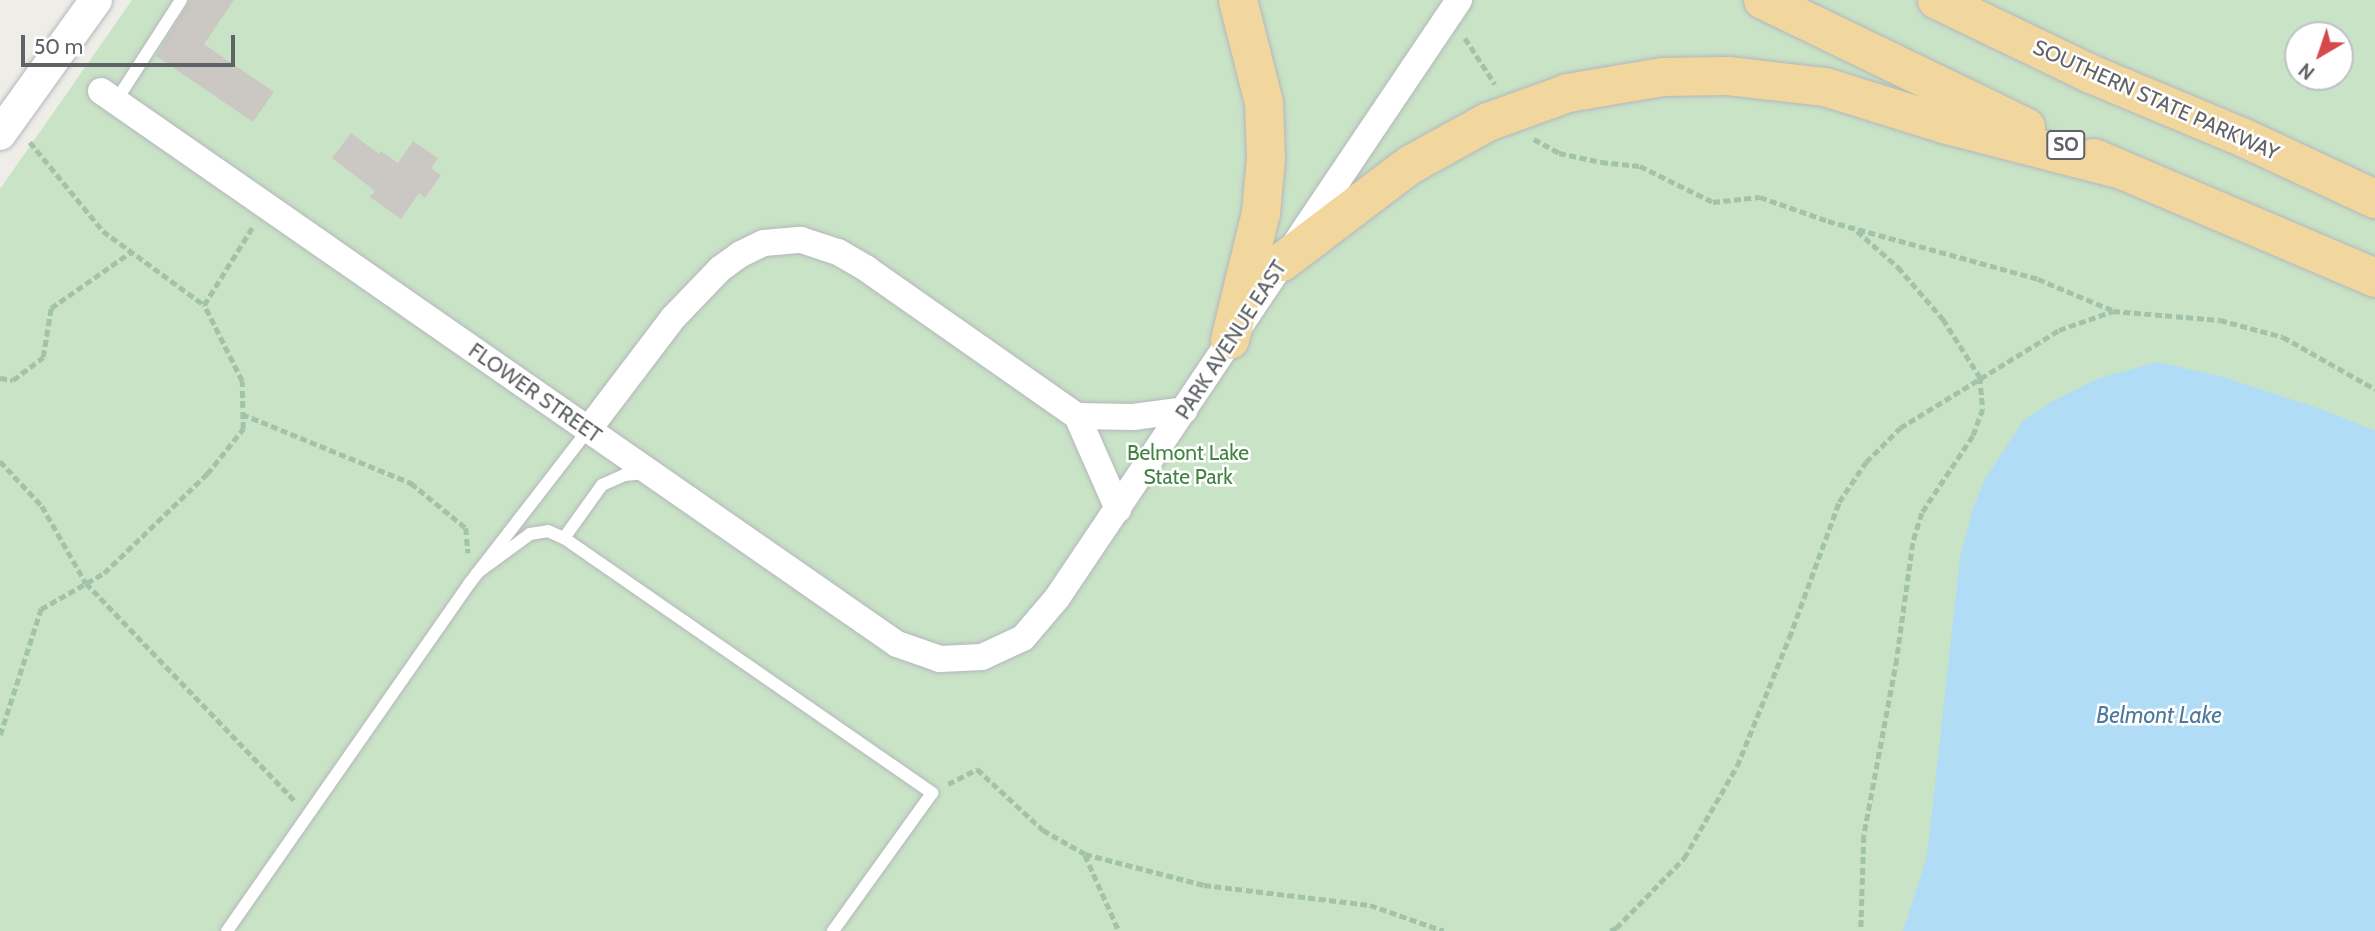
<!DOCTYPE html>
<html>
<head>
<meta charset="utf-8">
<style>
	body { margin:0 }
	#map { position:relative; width:2375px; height:931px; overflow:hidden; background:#efede8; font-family:Cabin,sans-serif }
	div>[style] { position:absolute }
	.green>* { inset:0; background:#c9e3c7 }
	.water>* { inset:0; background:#b1dcf5 }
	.building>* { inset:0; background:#cbc8c4 }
	.path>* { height:4.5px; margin-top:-2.25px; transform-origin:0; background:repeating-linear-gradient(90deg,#a1c3a9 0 7px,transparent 0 10.5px) }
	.roads { filter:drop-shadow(0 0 2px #b4b7ba) drop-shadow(0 0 2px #b4b7ba) }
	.service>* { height:12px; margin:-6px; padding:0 6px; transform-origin:6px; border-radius:6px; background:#fff }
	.minor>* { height:26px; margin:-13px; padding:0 13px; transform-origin:13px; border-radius:13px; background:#fff }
	.tertiary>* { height:32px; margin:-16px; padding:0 16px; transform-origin:16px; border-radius:16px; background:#fff }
	.motorway>* { height:38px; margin:-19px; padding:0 19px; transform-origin:19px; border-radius:19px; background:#f1d69d }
	span { translate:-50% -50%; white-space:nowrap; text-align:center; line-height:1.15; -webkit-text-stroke:5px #fff; paint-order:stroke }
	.shield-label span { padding:2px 5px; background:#fff; border:2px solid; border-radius:5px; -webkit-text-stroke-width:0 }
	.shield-label { font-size:19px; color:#5f6266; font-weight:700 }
	.street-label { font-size:21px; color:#5f6266 }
	.park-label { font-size:21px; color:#428341 }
	.water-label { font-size:23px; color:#4c799d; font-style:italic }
	.north { position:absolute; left:2284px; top:21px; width:70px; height:70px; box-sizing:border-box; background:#fff; border:2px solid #bfc0c2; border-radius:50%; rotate:219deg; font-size:19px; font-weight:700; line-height:28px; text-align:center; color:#5f6266 }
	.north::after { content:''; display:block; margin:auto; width:24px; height:32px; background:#d54948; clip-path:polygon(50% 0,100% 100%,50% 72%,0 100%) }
	.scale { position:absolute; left:21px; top:35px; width:214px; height:32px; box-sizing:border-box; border:4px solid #5f6266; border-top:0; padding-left:9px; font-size:21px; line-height:24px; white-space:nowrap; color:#5f6266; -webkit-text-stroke:5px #fff; paint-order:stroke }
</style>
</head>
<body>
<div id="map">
	<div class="green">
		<div style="clip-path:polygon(evenodd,132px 0,2375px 0,2375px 931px,0 931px,0 189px,132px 0,2298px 35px,2340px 35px,2340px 77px,2298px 77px,2298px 35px)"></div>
	</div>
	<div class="water">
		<div style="clip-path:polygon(2158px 362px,2223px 377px,2324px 410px,2375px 431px,2375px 931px,1903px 931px,1927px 856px,1960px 557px,1973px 508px,1985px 479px,2023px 421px,2051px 402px,2099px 378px)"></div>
	</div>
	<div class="building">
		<div style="clip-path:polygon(190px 0,234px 0,204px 44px,274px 92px,253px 122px,156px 56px)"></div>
		<div style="clip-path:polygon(351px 133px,379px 154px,381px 151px,398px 163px,413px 141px,438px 158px,431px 168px,441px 175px,425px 198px,419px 193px,401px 219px,370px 197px,375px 191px,332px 158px)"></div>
	</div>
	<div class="path">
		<div style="left:1465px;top:38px;width:55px;rotate:56.9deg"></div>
		<div style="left:1534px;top:139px;width:29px;rotate:29deg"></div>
		<div style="left:1559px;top:153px;width:43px;rotate:12.1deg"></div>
		<div style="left:1601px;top:162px;width:39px;rotate:6deg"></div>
		<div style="left:1640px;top:166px;width:81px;rotate:26.3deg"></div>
		<div style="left:1713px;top:202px;width:47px;rotate:-6.1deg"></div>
		<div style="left:1760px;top:197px;width:72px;rotate:19.4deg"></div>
		<div style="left:1828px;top:221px;width:218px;rotate:15.4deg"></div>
		<div style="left:2038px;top:279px;width:80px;rotate:22.7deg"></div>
		<div style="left:30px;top:142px;width:115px;rotate:50.6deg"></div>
		<div style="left:103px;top:231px;width:125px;rotate:36.2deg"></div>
		<div style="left:1857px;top:231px;width:55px;rotate:41.3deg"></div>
		<div style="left:1898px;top:267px;width:69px;rotate:49.1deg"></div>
		<div style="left:1943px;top:319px;width:69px;rotate:57.5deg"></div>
		<div style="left:1980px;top:377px;width:32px;rotate:85deg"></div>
		<div style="left:1983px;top:409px;width:29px;rotate:110deg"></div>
		<div style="left:1973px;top:436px;width:92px;rotate:123.5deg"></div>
		<div style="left:1922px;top:513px;width:31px;rotate:107deg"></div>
		<div style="left:1913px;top:543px;width:117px;rotate:97.9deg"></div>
		<div style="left:1897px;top:659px;width:180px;rotate:100.6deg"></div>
		<div style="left:1864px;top:836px;width:95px;rotate:91.8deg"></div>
		<div style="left:0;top:378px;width:13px;rotate:9deg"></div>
		<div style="left:13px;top:380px;width:38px;rotate:-37deg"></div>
		<div style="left:43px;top:357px;width:50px;rotate:-80.7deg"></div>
		<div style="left:51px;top:308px;width:98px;rotate:-35deg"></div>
		<div style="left:242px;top:414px;width:183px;rotate:22.2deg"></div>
		<div style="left:411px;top:483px;width:71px;rotate:39.3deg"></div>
		<div style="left:466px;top:528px;width:25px;rotate:85deg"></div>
		<div style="left:0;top:461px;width:62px;rotate:47deg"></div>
		<div style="left:42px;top:506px;width:89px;rotate:60.3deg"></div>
		<div style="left:86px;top:583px;width:301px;rotate:46.2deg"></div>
		<div style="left:0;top:735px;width:133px;rotate:-72deg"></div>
		<div style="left:41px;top:609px;width:73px;rotate:-29.7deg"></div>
		<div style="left:104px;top:573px;width:143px;rotate:-43.9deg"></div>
		<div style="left:207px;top:474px;width:58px;rotate:-51.3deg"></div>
		<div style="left:243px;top:429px;width:48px;rotate:-91.2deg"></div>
		<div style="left:242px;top:381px;width:85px;rotate:-116.6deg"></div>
		<div style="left:204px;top:305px;width:91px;rotate:-58.1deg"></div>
		<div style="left:948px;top:784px;width:33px;rotate:-27deg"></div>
		<div style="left:977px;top:769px;width:90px;rotate:42.7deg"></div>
		<div style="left:1043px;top:830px;width:48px;rotate:29.7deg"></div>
		<div style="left:1085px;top:854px;width:123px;rotate:14.6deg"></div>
		<div style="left:1204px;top:885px;width:167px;rotate:6.9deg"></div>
		<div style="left:1370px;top:905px;width:78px;rotate:19.4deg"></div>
		<div style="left:1085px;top:855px;width:83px;rotate:65.9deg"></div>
		<div style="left:1610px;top:931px;width:7px;rotate:-27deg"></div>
		<div style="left:1616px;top:928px;width:98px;rotate:-45.8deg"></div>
		<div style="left:1684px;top:858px;width:106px;rotate:-60.1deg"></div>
		<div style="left:1737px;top:766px;width:138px;rotate:-67.9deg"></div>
		<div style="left:1789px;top:638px;width:145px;rotate:-69.8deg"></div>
		<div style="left:1839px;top:502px;width:48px;rotate:-56deg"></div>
		<div style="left:1866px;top:462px;width:48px;rotate:-45deg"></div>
		<div style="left:1900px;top:428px;width:187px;rotate:-31.6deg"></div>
		<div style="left:2059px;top:330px;width:57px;rotate:-19.4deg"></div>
		<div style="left:2113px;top:311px;width:107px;rotate:4.8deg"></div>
		<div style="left:2220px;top:320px;width:65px;rotate:15.1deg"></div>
		<div style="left:2283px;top:337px;width:106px;rotate:29.5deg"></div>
	</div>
	<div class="roads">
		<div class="service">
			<div style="left:116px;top:101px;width:120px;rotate:-57.2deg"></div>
			<div style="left:564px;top:538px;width:65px;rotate:-54.4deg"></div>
			<div style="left:602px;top:485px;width:24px;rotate:-24deg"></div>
			<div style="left:624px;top:475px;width:22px;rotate:-5deg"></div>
			<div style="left:477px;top:573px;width:66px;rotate:-36.3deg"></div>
			<div style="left:530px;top:534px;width:18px;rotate:-9deg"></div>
			<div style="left:548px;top:531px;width:17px;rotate:24deg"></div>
			<div style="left:564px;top:538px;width:448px;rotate:34.7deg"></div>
			<div style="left:932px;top:793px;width:170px;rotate:125.7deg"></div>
			<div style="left:227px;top:931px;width:423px;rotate:-55.1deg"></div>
			<div style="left:469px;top:584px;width:195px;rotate:-52.3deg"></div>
		</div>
		<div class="minor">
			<div style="left:101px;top:91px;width:969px;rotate:34.79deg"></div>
			<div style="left:897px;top:644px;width:46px;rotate:19.2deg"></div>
			<div style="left:940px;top:659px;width:42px;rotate:-2.7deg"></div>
			<div style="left:982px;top:657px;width:45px;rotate:-24.9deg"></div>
			<div style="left:1023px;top:638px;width:52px;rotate:-49.6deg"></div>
			<div style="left:1057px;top:598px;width:721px;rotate:-56.09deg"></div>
			<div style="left:1077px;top:416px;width:56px;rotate:1deg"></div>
			<div style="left:1133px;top:417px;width:52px;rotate:-7.7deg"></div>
			<div style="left:588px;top:430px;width:141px;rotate:-52.8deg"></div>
			<div style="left:673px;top:318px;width:68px;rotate:-46.2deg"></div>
			<div style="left:720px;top:269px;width:26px;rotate:-36deg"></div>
			<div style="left:741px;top:254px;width:25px;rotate:-26deg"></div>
			<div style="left:764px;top:243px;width:37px;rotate:-5deg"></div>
			<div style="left:801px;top:240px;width:39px;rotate:18deg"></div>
			<div style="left:838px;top:252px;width:34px;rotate:30deg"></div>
			<div style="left:867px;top:269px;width:256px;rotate:35deg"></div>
			<div style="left:1077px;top:416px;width:102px;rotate:66.2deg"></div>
		</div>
		<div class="tertiary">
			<div style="left:0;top:134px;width:165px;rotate:-54.4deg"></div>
		</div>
		<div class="motorway">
			<div style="left:1763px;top:0;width:292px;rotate:25.8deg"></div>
			<div style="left:1937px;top:0;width:171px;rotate:25.7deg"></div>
			<div style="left:2091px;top:74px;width:166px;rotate:22.7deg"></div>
			<div style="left:2244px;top:138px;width:145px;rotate:25deg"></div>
			<div style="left:2094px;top:158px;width:306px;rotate:23.1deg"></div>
			<div style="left:1282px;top:262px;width:161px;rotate:-37.2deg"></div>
			<div style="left:1410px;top:165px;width:89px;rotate:-28.9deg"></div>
			<div style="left:1488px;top:122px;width:85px;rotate:-19.9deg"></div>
			<div style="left:1568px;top:93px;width:96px;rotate:-9.6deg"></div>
			<div style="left:1663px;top:77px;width:65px;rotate:-0.9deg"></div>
			<div style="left:1728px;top:76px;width:98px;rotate:6.5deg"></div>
			<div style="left:1825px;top:87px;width:125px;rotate:17.3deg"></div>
			<div style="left:1944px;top:124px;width:180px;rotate:14.5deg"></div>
			<div style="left:1230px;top:340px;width:131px;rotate:-76.3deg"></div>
			<div style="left:1261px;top:213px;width:55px;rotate:-84.8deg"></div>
			<div style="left:1266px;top:158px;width:55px;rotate:-92.1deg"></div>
			<div style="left:1264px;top:103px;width:106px;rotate:-104.2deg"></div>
		</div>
	</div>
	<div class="shield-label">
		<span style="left:2066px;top:145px">SO</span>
	</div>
	<div class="street-label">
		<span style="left:2156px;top:100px;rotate:24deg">SOUTHERN STATE PARKWAY</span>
		<span style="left:1231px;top:340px;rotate:-57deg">PARK AVENUE EAST</span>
		<span style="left:535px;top:393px;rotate:35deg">FLOWER STREET</span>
	</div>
	<div class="park-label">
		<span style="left:1188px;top:465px">Belmont Lake<br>State Park</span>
	</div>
	<div class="water-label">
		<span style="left:2159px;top:715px">Belmont Lake</span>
	</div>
	<div class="north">N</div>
	<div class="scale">50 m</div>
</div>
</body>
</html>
